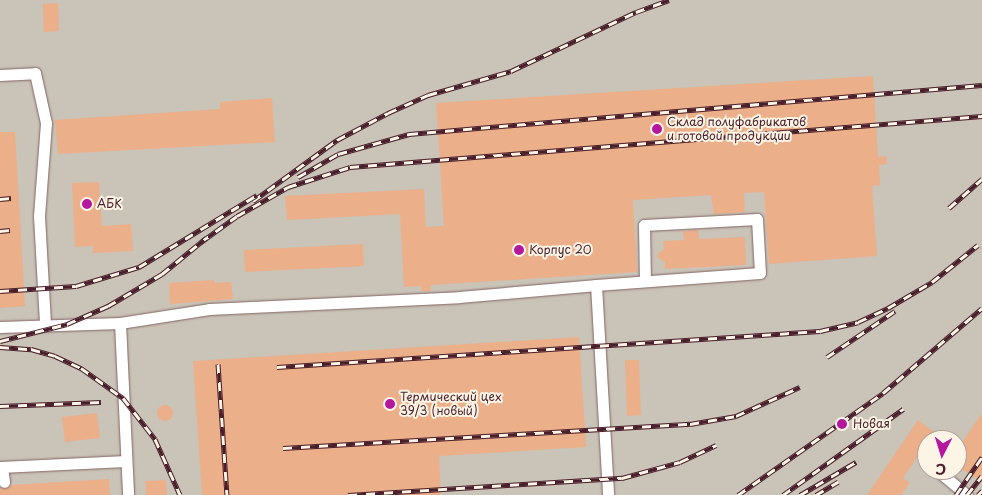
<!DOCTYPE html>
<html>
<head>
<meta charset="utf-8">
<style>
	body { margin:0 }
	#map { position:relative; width:982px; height:495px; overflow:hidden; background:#f0e6c9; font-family:"Playpen Sans",sans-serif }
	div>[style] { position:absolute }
	.industrial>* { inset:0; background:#c9c3b8 }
	.building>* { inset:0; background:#ebaf8a }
	.round { border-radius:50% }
	.roads { filter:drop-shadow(0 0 1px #846562) drop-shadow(0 0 1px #846562) }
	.minor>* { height:11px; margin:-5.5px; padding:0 5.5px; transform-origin:5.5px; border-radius:5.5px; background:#fff }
	.rail>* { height:5px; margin-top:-2.5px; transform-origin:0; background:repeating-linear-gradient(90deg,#fcf5e5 0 9px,#4a1f2b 0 18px); box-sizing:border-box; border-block:1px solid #4a1f2b }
	.dots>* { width:14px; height:14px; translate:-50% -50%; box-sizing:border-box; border:2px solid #fcf5e5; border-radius:50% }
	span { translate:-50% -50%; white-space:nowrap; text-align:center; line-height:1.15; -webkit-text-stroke:4px #fcf5e5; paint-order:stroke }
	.poi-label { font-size:12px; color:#4a1f2b }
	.left { translate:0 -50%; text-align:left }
	.north { position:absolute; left:917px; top:430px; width:50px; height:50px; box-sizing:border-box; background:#fcf5e5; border:1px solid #b59f9b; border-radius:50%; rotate:185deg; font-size:14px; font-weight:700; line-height:20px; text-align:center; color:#4a1f2b }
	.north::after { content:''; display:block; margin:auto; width:18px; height:22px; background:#b5179e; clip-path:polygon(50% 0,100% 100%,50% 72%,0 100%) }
</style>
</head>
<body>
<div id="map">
	<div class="industrial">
		<div style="clip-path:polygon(evenodd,0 0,982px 0,982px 495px,0 495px,0 0,927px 440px,957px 440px,957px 470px,927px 470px,927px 440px)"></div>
	</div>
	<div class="building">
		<div style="clip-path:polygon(58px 3px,59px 31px,44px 32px,43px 4px)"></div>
		<div style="clip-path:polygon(873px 76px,878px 157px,886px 156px,887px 164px,879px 165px,880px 185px,872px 186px,877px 256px,769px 264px,764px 192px,744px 193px,745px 212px,714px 214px,711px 195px,633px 200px,637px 272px,431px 285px,431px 291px,421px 291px,421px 286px,404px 287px,400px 214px,287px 220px,285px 196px,424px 189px,426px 227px,444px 226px,436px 103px)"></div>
		<div style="clip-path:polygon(272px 98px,275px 142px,58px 154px,55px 120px,220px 109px,220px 102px)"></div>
		<div style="clip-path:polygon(0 132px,15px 132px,25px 306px,0 308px)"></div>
		<div style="clip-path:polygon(99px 182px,102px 226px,131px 224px,133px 251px,93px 253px,93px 246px,75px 247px,72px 183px)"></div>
		<div style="clip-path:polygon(698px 230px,699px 239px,745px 237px,746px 265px,665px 269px,665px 262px,656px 256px,664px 249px,663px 241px,684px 240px,683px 231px)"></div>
		<div style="clip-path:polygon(363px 244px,364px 266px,245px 272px,244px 250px)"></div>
		<div style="clip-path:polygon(214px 280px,214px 283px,231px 282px,233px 299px,170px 304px,169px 283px)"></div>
		<div style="clip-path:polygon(579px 337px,586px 447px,439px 456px,441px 495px,202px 495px,193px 361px)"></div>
		<div style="clip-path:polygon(625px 360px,639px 360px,641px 415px,627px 416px)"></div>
		<div class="round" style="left:157px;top:405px;width:16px;height:16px"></div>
		<div style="clip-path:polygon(97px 413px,100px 438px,65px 442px,62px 417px)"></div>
		<div style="clip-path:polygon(982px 413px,982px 482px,957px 466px,957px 450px)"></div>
		<div style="clip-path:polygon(918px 420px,934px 432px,903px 478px,910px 483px,901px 495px,867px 495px)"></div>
		<div style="clip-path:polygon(109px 479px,110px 495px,0 495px,0 488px,5px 489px,11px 485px)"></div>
		<div style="clip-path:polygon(166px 480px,167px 495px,146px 495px,145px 481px)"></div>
	</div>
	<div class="roads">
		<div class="minor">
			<div style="left:0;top:75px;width:35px;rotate:-3deg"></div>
			<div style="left:35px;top:73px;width:51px;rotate:77.6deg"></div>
			<div style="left:46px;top:123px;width:93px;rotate:94.3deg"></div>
			<div style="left:39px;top:216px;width:109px;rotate:86.8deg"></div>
			<div style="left:596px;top:285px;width:164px;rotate:-4.2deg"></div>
			<div style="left:760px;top:273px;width:54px;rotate:-93.2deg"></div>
			<div style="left:757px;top:219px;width:113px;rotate:177deg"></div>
			<div style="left:644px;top:225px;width:55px;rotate:89deg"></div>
			<div style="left:120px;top:323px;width:90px;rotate:-8.9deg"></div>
			<div style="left:209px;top:309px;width:250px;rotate:-2.7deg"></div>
			<div style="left:459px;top:297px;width:138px;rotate:-5deg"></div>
			<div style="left:596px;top:285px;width:210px;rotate:86.7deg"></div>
			<div style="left:0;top:327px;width:120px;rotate:-1.9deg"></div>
			<div style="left:120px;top:323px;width:172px;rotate:87.3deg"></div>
			<div style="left:0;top:467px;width:126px;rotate:-2.7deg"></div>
			<div style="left:2px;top:467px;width:15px;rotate:82deg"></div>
			<div style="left:937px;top:470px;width:39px;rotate:40deg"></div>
		</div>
	</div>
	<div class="rail">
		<div style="left:298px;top:177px;width:46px;rotate:-29.9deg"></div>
		<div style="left:338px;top:154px;width:74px;rotate:-15.7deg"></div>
		<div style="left:409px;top:134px;width:575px;rotate:-4.89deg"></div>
		<div style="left:0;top:199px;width:11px;rotate:-5deg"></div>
		<div style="left:253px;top:201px;width:104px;rotate:-36deg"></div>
		<div style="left:337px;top:140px;width:58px;rotate:-27.9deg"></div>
		<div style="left:388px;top:113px;width:44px;rotate:-24.2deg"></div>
		<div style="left:428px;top:95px;width:86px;rotate:-16.1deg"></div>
		<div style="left:511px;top:71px;width:138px;rotate:-25.3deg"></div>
		<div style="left:636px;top:12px;width:35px;rotate:-20deg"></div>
		<div style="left:949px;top:208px;width:44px;rotate:-41.3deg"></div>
		<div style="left:0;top:231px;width:10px;rotate:-6deg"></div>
		<div style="left:201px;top:242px;width:44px;rotate:-35.8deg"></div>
		<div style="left:237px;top:216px;width:59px;rotate:-29.6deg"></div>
		<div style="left:288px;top:187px;width:65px;rotate:-17.9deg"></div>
		<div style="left:350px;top:167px;width:634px;rotate:-4.61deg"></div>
		<div style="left:0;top:291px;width:76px;rotate:-3.8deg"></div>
		<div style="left:76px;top:286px;width:66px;rotate:-16.8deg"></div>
		<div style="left:139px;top:267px;width:138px;rotate:-31.4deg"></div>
		<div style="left:0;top:341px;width:69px;rotate:-14.2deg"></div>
		<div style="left:67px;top:324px;width:45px;rotate:-23.7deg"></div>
		<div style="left:108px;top:306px;width:63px;rotate:-30.7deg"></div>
		<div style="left:162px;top:274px;width:57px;rotate:-39.3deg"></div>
		<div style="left:0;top:347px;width:31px;rotate:4deg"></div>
		<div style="left:31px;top:349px;width:25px;rotate:16deg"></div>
		<div style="left:55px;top:356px;width:29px;rotate:25deg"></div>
		<div style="left:81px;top:368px;width:52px;rotate:35.5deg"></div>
		<div style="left:123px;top:398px;width:52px;rotate:52deg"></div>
		<div style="left:155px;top:439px;width:61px;rotate:65.9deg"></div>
		<div style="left:827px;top:357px;width:82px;rotate:-34.1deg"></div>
		<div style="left:218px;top:364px;width:131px;rotate:86.1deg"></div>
		<div style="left:277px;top:367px;width:544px;rotate:-3.79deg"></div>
		<div style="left:820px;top:331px;width:39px;rotate:-13deg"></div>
		<div style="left:858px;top:322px;width:33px;rotate:-25deg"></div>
		<div style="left:888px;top:308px;width:51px;rotate:-30.6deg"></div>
		<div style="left:932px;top:282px;width:59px;rotate:-38.8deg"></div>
		<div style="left:0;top:406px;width:101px;rotate:-2.3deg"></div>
		<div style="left:283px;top:448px;width:408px;rotate:-3.4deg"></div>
		<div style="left:690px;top:424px;width:47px;rotate:-9.9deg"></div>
		<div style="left:736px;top:416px;width:70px;rotate:-24.4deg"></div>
		<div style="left:348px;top:495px;width:275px;rotate:-3.6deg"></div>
		<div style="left:622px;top:478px;width:60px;rotate:-15.4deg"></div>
		<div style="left:680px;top:462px;width:40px;rotate:-25deg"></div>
		<div style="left:738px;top:495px;width:177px;rotate:-35.1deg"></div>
		<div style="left:883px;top:393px;width:130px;rotate:-40.6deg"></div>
		<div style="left:783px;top:495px;width:148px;rotate:-35.6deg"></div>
		<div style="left:800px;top:495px;width:65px;rotate:-30.5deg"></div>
		<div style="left:816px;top:495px;width:26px;rotate:-31deg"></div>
		<div style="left:956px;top:495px;width:46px;rotate:-55.6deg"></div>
		<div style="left:967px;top:495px;width:24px;rotate:-52deg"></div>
		<div style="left:978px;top:495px;width:6px;rotate:-45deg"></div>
	</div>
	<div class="dots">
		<div style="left:657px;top:129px;background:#b5179e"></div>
		<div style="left:87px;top:204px;background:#b5179e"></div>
		<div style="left:519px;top:250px;background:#b5179e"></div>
		<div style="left:390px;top:404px;background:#b5179e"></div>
		<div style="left:842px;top:424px;background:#b5179e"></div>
	</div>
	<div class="poi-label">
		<span class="left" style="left:667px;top:129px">Склад полуфабрикатов<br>и готовой продукции</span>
		<span class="left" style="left:97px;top:204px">АБК</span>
		<span class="left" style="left:529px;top:250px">Корпус 20</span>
		<span class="left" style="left:400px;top:404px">Термический цех<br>39/3 (новый)</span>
		<span class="left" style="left:853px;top:424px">Новая</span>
	</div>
	<div class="north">С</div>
</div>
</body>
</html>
